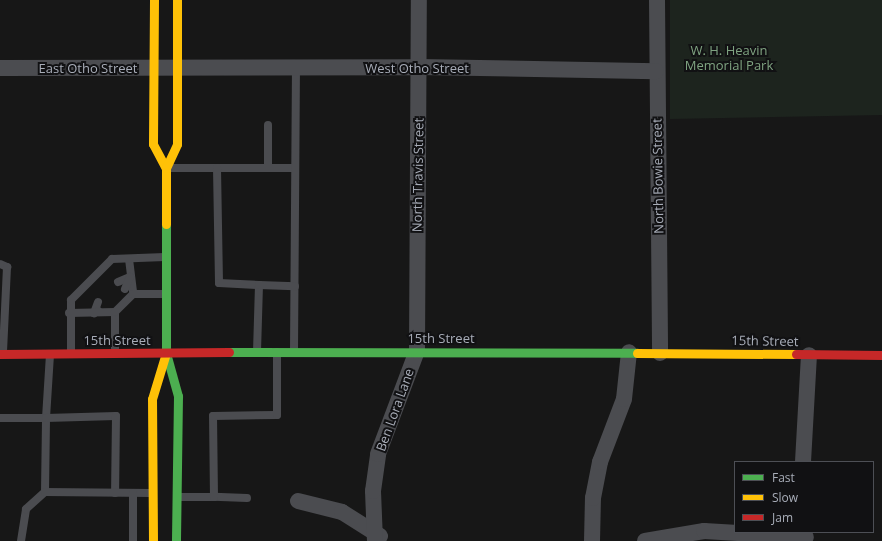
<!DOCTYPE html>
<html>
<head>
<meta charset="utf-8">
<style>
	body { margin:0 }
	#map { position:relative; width:882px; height:541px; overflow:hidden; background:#171717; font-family:"Open Sans",sans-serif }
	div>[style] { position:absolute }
	.green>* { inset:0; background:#1d241e }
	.lane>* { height:8px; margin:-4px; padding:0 4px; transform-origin:4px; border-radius:4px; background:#4b4c50 }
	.street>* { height:16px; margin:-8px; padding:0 8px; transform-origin:8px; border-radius:8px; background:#4b4c50 }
	.fast>* { height:9px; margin:-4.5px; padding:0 4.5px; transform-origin:4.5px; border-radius:4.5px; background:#4caf50 }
	.slow>* { height:9px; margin:-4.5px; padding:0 4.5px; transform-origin:4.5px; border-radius:4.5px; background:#ffc107 }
	.jam>* { height:9px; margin:-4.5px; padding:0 4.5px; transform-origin:4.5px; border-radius:4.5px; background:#c62828 }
	span { translate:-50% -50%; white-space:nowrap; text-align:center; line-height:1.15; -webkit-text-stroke:4px #111113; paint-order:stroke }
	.park-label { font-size:13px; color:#7fa381 }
	.street-label { font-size:13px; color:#a8adb8 }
	.legend { position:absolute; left:734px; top:461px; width:140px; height:72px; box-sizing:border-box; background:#111113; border:1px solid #4d4f55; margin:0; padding:5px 7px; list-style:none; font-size:12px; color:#a8adb8 }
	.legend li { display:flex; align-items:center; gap:8px; height:20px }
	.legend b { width:20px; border:1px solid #4d4f55 }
</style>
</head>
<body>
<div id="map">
	<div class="green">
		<div style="clip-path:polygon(670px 0,882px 0,882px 115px,670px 119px)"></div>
	</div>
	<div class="lane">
		<div style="left:268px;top:125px;width:42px;rotate:90deg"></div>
		<div style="left:169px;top:168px;width:126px"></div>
		<div style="left:217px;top:168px;width:115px;rotate:89deg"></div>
		<div style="left:219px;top:283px;width:40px;rotate:2.9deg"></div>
		<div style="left:129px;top:259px;width:35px;rotate:83deg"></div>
		<div style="left:0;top:264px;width:8px;rotate:23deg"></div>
		<div style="left:7px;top:267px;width:86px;rotate:92.7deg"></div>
		<div style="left:118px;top:282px;width:13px;rotate:-23deg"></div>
		<div style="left:130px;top:277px;width:13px;rotate:113deg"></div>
		<div style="left:98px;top:302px;width:12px;rotate:110deg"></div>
		<div style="left:94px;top:313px;width:5px;rotate:-22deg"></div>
		<div style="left:69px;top:313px;width:46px;rotate:-1.2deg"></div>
		<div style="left:294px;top:351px;width:283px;rotate:-89.6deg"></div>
		<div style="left:71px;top:352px;width:52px;rotate:-90deg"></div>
		<div style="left:71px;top:300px;width:58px;rotate:-45deg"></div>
		<div style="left:112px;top:259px;width:53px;rotate:-2.2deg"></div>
		<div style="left:115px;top:352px;width:40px;rotate:-90deg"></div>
		<div style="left:115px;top:312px;width:25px;rotate:-45deg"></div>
		<div style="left:133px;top:294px;width:33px"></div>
		<div style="left:257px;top:352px;width:67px;rotate:-88.3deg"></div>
		<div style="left:259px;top:285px;width:36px;rotate:2deg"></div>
		<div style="left:0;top:418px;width:46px"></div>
		<div style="left:46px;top:418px;width:63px;rotate:-86.4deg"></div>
		<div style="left:45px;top:492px;width:74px;rotate:-89.2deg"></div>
		<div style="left:46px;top:418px;width:70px;rotate:-1.6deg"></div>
		<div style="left:116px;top:416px;width:77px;rotate:90.7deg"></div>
		<div style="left:178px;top:497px;width:36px"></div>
		<div style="left:247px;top:498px;width:33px;rotate:-178deg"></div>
		<div style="left:214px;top:497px;width:81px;rotate:-90.7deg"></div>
		<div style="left:213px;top:416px;width:64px;rotate:-0.9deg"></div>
		<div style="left:277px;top:415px;width:63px;rotate:-90deg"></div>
		<div style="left:21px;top:541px;width:32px;rotate:-81deg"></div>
		<div style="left:26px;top:509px;width:25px;rotate:-42deg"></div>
		<div style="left:45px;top:492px;width:106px;rotate:0.5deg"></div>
		<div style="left:133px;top:541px;width:48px;rotate:-90deg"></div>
	</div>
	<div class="street">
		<div style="left:657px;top:0;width:353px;rotate:89.5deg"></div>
		<div style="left:0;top:68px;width:419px;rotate:-0.1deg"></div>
		<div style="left:419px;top:67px;width:237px;rotate:1deg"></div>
		<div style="left:803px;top:462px;width:107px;rotate:-86.8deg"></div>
		<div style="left:298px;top:501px;width:45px;rotate:14deg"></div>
		<div style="left:342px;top:512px;width:45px;rotate:32.3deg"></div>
		<div style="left:375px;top:541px;width:50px;rotate:-92.3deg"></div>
		<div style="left:373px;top:491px;width:37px;rotate:-82deg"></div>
		<div style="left:378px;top:454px;width:110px;rotate:-69.3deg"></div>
		<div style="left:417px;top:351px;width:351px;rotate:-89.7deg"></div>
		<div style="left:592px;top:541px;width:43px;rotate:-88.7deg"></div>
		<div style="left:593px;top:498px;width:37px;rotate:-79deg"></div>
		<div style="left:600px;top:462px;width:67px;rotate:-69.1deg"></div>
		<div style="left:624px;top:399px;width:47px;rotate:-83.9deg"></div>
		<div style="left:645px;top:541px;width:60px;rotate:-9.6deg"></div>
		<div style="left:704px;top:531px;width:102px;rotate:3.4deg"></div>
	</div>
	<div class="fast">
		<div style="left:166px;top:224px;width:129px;rotate:90deg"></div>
		<div style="left:166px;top:353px;width:45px;rotate:74.4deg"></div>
		<div style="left:178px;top:396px;width:145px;rotate:90.8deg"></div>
		<div style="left:229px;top:352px;width:408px;rotate:0.1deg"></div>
	</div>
	<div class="slow">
		<div style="left:154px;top:0;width:144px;rotate:90.4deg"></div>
		<div style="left:153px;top:144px;width:27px;rotate:62deg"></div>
		<div style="left:166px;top:224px;width:56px;rotate:-90deg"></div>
		<div style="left:166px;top:168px;width:26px;rotate:-65deg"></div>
		<div style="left:177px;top:144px;width:144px;rotate:-90deg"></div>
		<div style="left:637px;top:353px;width:159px;rotate:0.4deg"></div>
		<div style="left:153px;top:541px;width:142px;rotate:-90.4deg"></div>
		<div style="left:152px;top:399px;width:48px;rotate:-73.1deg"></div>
	</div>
	<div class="jam">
		<div style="left:0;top:354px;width:229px;rotate:-0.5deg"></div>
		<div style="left:796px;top:354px;width:86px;rotate:0.7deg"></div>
	</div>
	<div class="park-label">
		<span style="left:729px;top:58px">W. H. Heavin<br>Memorial Park</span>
	</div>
	<div class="street-label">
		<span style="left:88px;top:68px">East Otho Street</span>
		<span style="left:417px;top:68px">West Otho Street</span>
		<span style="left:418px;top:175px;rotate:-89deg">North Travis Street</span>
		<span style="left:658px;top:176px;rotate:-91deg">North Bowie Street</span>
		<span style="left:441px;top:338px">15th Street</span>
		<span style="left:117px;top:340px">15th Street</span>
		<span style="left:765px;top:341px;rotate:1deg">15th Street</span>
		<span style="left:395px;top:410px;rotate:-70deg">Ben Lora Lane</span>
	</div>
	<ul class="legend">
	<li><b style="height:5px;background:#4caf50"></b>Fast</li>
	<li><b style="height:5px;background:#ffc107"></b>Slow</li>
	<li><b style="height:5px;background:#c62828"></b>Jam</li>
	</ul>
</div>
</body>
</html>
